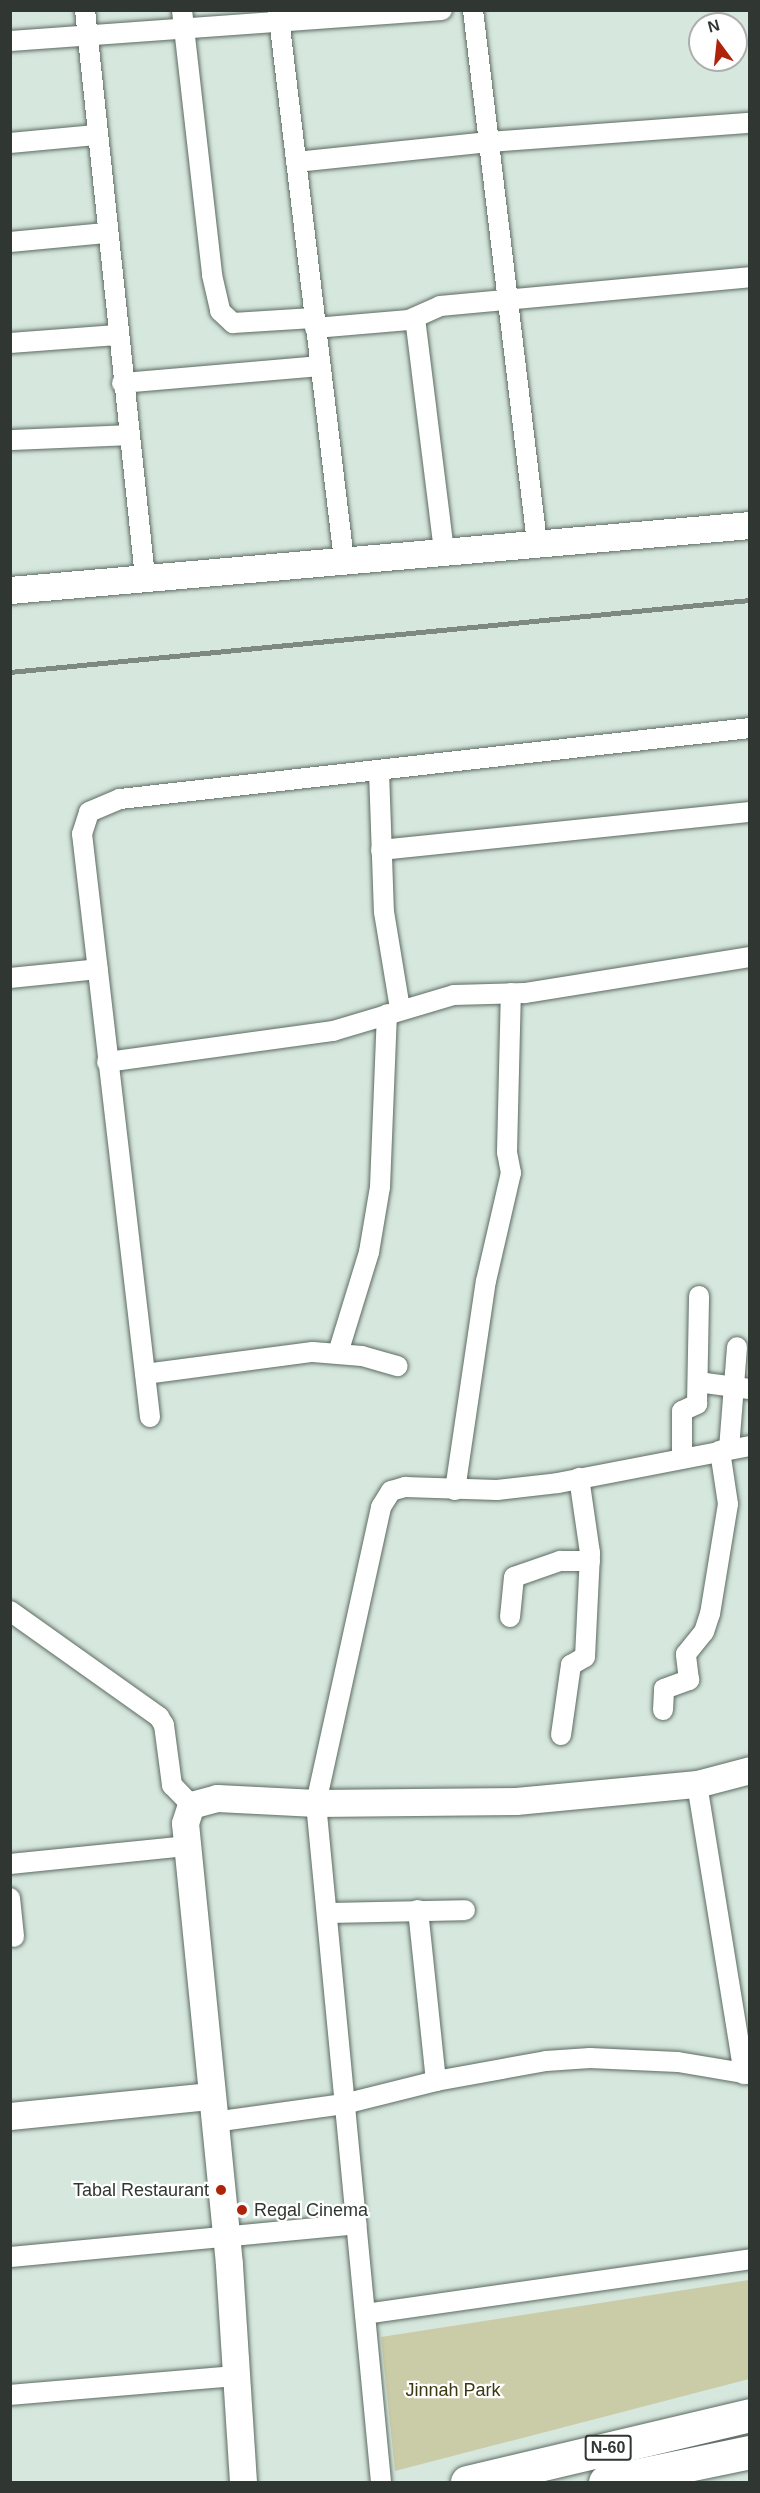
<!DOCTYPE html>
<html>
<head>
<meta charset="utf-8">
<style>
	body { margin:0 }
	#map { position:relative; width:760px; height:2493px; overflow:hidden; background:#d6e7dd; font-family:Arial,sans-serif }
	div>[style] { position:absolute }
	.green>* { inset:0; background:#cacba7 }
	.roads { filter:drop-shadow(0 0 2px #5d6c63) drop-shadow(0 0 2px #5d6c63) }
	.street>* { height:20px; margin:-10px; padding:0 10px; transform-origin:10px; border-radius:10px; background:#fff }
	.secondary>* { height:27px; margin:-13.5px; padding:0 13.5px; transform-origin:13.5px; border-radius:13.5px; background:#fff }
	.highway>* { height:33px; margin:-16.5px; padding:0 16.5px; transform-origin:16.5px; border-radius:16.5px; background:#fff }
	.rail>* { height:4.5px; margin:-2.25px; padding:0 2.25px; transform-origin:2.25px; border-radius:2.25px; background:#7e8982 }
	.dots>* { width:16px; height:16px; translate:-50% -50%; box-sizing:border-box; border:3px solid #fff; border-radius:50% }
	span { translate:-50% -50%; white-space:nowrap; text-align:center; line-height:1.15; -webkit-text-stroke:4.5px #fff; paint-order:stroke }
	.shield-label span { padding:2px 4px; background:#fff; border:2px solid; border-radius:4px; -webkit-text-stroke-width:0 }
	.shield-label { font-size:16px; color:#303632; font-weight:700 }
	.poi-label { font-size:18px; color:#303632 }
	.right { translate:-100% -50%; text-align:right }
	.left { translate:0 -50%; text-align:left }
	.park-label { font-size:18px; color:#39380e }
	.frame { position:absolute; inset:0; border:12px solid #303632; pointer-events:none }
	.north { position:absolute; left:688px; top:12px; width:60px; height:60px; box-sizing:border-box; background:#fff; border:2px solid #acafad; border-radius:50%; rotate:345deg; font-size:16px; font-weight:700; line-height:24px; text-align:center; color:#303632 }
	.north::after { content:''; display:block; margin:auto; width:21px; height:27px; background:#b0230b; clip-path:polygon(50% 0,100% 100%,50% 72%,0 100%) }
</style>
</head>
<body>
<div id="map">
	<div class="green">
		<div style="clip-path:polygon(749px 2280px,749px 2379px,395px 2471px,381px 2337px)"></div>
	</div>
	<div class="roads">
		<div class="street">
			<div style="left:85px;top:10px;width:570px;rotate:83.96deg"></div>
			<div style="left:182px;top:10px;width:267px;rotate:83.5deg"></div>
			<div style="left:212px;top:275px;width:37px;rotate:77deg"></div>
			<div style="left:220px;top:311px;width:18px;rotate:43deg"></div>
			<div style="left:233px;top:323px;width:80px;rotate:-3.6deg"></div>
			<div style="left:278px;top:10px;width:554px;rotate:83.16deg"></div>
			<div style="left:473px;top:10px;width:537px;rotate:83.15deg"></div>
			<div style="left:10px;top:41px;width:433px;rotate:-4.1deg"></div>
			<div style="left:10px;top:143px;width:86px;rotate:-5.3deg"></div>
			<div style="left:296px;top:162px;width:194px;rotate:-5.9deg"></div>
			<div style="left:489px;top:142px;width:262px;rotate:-4.2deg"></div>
			<div style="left:10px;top:242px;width:96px;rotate:-5.4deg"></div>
			<div style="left:415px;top:318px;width:235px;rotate:82.9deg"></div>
			<div style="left:315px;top:328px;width:94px;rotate:-4.9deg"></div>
			<div style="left:409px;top:320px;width:34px;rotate:-24deg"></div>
			<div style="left:440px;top:306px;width:311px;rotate:-5.3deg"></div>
			<div style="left:10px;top:343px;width:107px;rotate:-4.3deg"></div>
			<div style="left:122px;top:383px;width:198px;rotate:-4.9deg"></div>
			<div style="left:10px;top:440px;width:118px;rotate:-2.4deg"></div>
			<div style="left:379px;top:771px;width:141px;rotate:88deg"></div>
			<div style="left:384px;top:912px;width:98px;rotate:80.6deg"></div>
			<div style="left:381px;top:850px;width:371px;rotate:-5.9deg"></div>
			<div style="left:10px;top:978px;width:88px;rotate:-5.8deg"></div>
			<div style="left:107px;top:1062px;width:228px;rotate:-7.8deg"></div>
			<div style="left:333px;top:1031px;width:126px;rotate:-16.6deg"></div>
			<div style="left:454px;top:995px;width:71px;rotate:-1.6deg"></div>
			<div style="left:525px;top:993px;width:228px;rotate:-9.1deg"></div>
			<div style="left:338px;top:1353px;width:106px;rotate:-72.9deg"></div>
			<div style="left:369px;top:1252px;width:66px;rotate:-80.4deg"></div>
			<div style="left:380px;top:1187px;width:173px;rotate:-87.7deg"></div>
			<div style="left:145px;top:1374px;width:169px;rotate:-7.5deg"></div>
			<div style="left:313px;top:1352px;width:49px;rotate:4.7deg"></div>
			<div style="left:362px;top:1356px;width:37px;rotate:16deg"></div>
			<div style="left:698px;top:1382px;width:52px;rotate:7.7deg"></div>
			<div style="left:150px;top:1417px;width:587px;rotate:-96.65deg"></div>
			<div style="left:82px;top:834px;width:23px;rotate:-72deg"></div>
			<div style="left:89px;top:812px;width:34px;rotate:-23deg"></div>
			<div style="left:120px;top:799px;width:634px;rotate:-6.43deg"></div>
			<div style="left:729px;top:1449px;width:102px;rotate:-85.5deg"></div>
			<div style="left:682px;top:1458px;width:47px;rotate:-90deg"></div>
			<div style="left:682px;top:1411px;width:17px;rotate:-25deg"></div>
			<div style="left:697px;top:1404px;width:108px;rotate:-88.9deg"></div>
			<div style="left:455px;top:1490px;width:211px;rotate:-81.6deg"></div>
			<div style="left:486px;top:1281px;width:111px;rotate:-77deg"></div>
			<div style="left:511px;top:1173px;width:21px;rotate:-101deg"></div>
			<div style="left:507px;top:1152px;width:159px;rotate:-88.6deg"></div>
			<div style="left:10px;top:1611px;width:183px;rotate:35.4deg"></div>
			<div style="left:159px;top:1717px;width:9px;rotate:58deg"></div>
			<div style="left:164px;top:1725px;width:61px;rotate:82.4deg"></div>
			<div style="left:172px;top:1785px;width:28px;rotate:46deg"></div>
			<div style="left:510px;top:1617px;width:40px;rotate:-84.3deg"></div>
			<div style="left:514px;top:1577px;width:49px;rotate:-19.2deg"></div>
			<div style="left:560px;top:1561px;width:30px"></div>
			<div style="left:663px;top:1710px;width:21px;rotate:-87deg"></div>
			<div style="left:664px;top:1689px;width:27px;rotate:-20deg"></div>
			<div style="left:689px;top:1680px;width:26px;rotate:-97deg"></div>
			<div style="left:686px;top:1654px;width:28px;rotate:-51deg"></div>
			<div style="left:704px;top:1632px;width:19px;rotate:-72deg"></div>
			<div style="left:710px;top:1614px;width:111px;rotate:-80.7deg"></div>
			<div style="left:728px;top:1504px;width:54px;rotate:-98.6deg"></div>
			<div style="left:561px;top:1735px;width:71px;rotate:-81.9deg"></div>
			<div style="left:571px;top:1665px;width:16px;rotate:-30deg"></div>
			<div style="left:585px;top:1657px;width:104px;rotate:-87.2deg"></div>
			<div style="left:590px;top:1553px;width:76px;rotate:-98.3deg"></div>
			<div style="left:697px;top:1784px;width:294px;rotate:80.8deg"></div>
			<div style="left:10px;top:1864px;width:179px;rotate:-5.8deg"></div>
			<div style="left:10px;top:1898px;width:39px;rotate:84deg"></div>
			<div style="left:418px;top:1910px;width:172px;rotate:84deg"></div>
			<div style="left:327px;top:1913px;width:138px;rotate:-1.2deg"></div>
			<div style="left:214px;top:2122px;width:131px;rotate:-7.9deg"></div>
			<div style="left:344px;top:2104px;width:95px;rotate:-14deg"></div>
			<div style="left:436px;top:2081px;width:112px;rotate:-10.3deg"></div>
			<div style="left:546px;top:2061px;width:44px;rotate:-3.9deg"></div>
			<div style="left:590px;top:2058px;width:88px;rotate:2.6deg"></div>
			<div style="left:678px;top:2062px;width:73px;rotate:9.5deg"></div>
			<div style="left:10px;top:2257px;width:348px;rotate:-5.4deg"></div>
			<div style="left:365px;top:2314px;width:389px;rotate:-8.1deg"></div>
			<div style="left:10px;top:2395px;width:225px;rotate:-4.8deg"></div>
			<div style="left:381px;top:2482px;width:682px;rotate:-95.47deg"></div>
			<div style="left:316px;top:1803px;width:303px;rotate:-77.6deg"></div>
			<div style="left:381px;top:1507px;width:19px;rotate:-58deg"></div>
			<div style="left:391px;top:1491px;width:15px;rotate:-16deg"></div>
			<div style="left:405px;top:1487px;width:92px;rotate:1.9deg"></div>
			<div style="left:497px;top:1490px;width:61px;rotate:-6.5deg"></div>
			<div style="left:558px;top:1483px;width:196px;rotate:-10.9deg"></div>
		</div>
		<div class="secondary">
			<div style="left:10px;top:590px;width:743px;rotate:-5.02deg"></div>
			<div style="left:10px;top:2116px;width:202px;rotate:-5.7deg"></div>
			<div style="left:243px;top:2482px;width:218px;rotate:-93.7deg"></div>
			<div style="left:229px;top:2264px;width:443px;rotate:-95.7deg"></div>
			<div style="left:185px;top:1823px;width:19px;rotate:-72deg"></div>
			<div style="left:191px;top:1805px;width:27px;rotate:-15deg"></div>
			<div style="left:217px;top:1798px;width:99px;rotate:2.9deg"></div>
			<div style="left:316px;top:1803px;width:200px;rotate:-0.6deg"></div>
			<div style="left:516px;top:1801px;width:182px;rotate:-5.4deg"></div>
			<div style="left:697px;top:1784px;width:55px;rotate:-14.8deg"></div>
		</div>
		<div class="highway">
			<div style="left:467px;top:2482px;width:291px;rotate:-13.3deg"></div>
			<div style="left:605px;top:2482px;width:148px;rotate:-11.7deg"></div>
		</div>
	</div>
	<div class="rail">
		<div style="left:10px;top:672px;width:743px;rotate:-5.56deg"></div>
	</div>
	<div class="dots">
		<div style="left:221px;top:2190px;background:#b0230b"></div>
		<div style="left:242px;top:2210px;background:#b0230b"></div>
	</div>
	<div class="shield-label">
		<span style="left:608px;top:2448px">N-60</span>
	</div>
	<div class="poi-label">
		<span class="right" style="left:209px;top:2190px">Tabal Restaurant</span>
		<span class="left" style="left:254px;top:2210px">Regal Cinema</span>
	</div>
	<div class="park-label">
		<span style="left:453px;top:2390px">Jinnah Park</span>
	</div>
	<div class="frame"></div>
	<div class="north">N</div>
</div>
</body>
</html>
